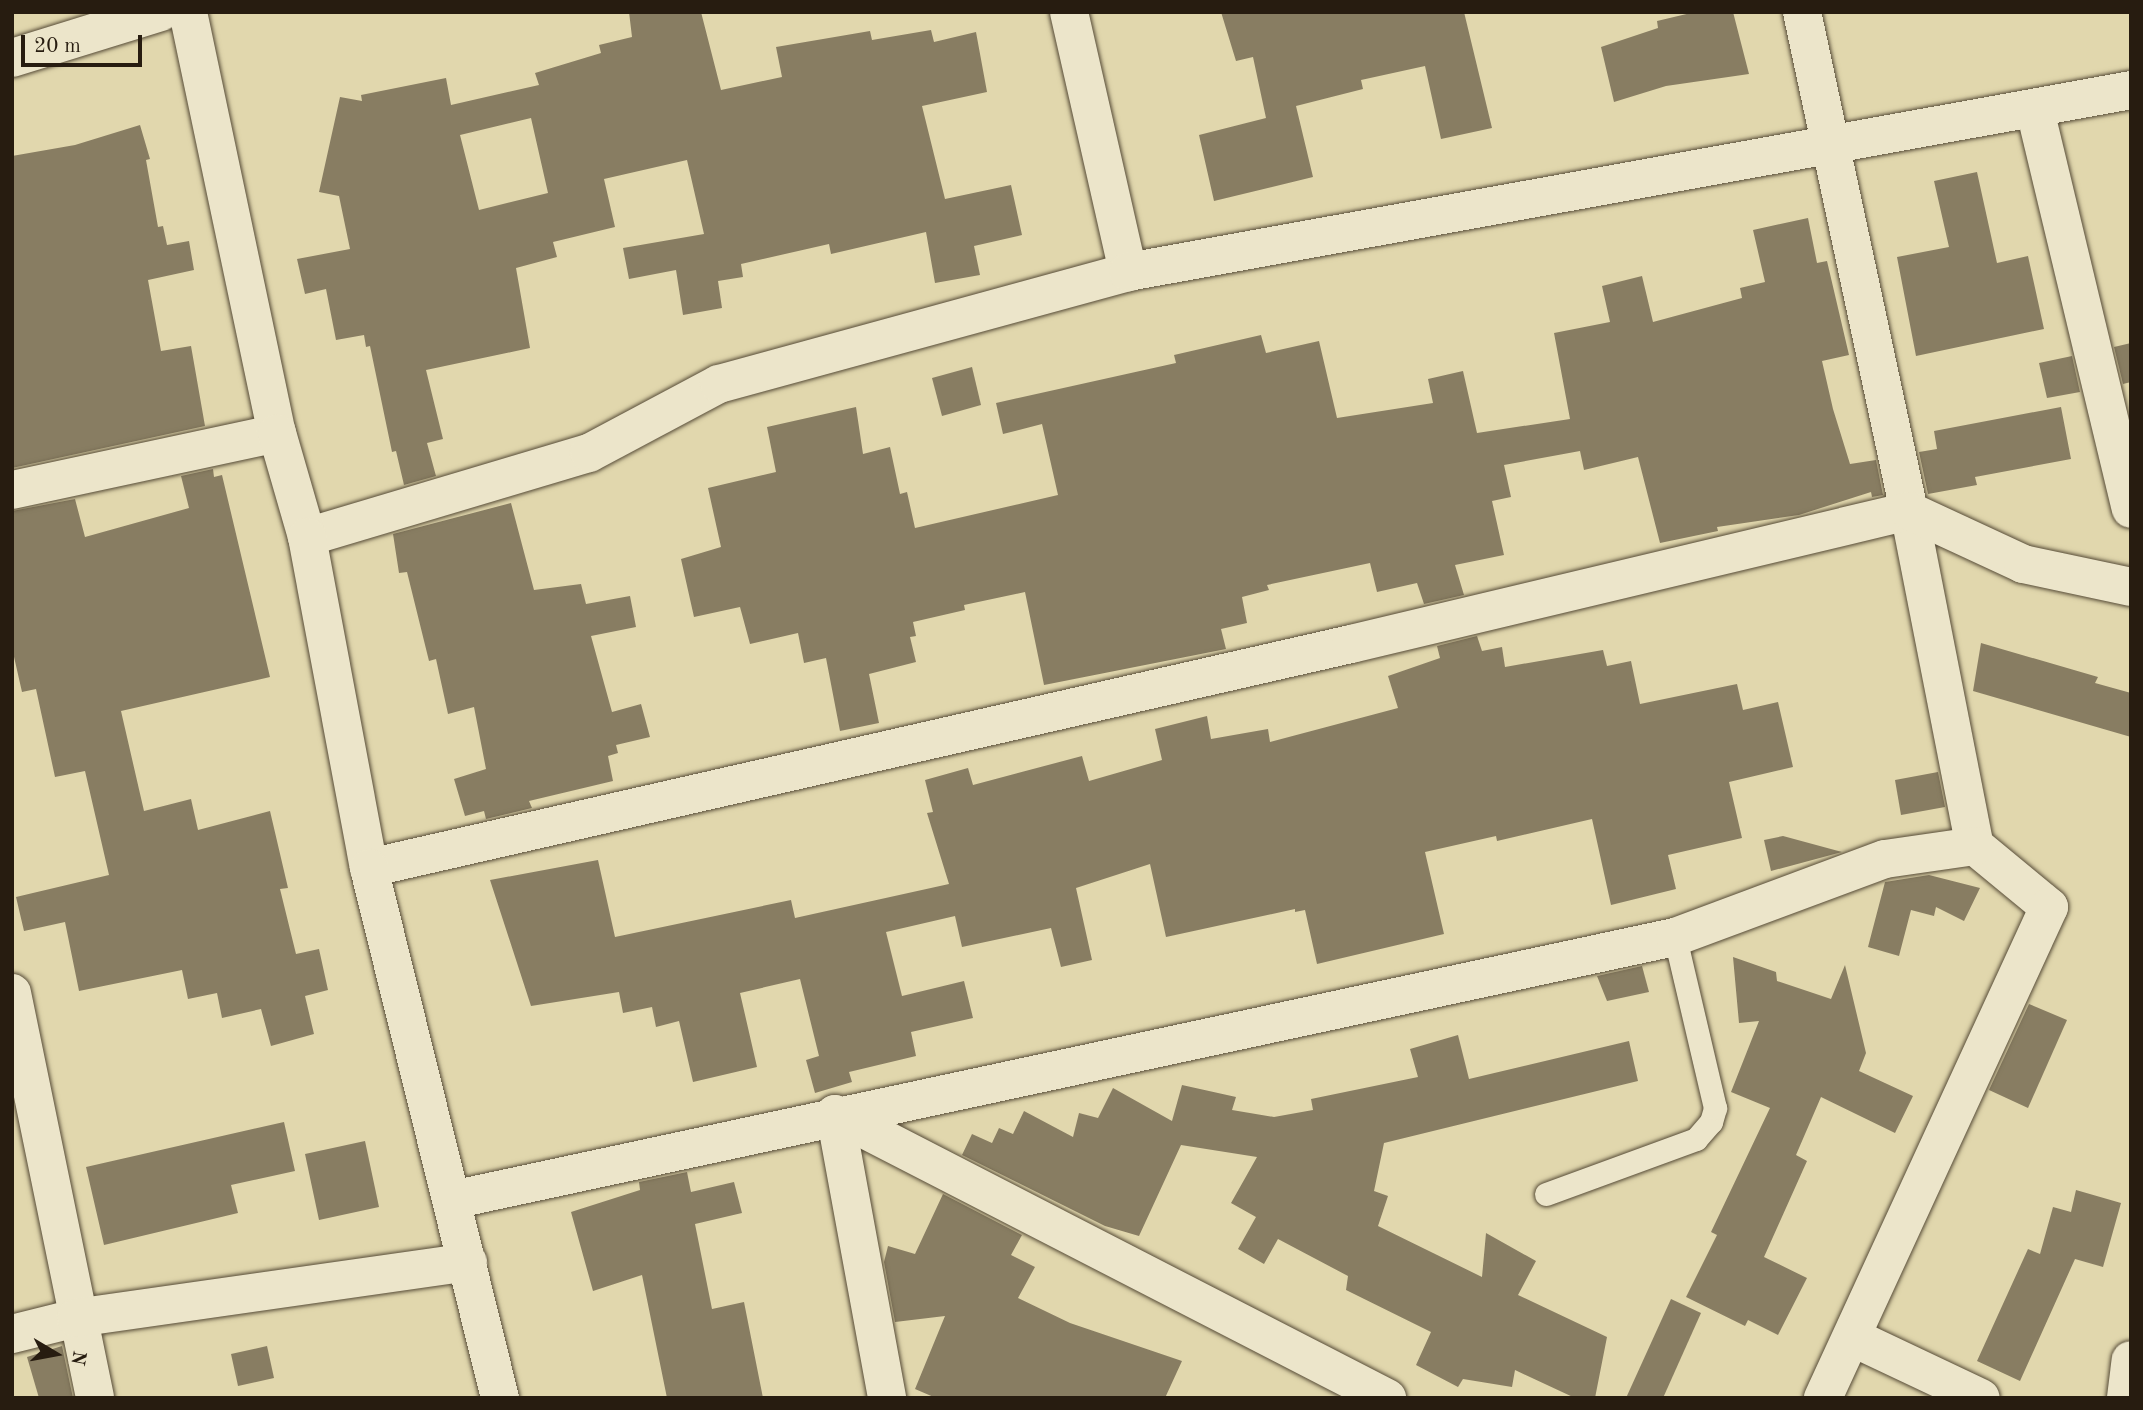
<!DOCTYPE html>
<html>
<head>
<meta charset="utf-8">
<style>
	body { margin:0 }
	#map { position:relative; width:2143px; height:1410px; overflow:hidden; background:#e1d7ad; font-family:"Old Standard TT",serif }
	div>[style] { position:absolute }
	.building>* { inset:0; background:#887d62 }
	.roads { filter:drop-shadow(0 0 2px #564b37) drop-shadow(0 0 2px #564b37) }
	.lane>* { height:23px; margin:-11.5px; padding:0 11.5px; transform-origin:11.5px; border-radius:11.5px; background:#ece5ca }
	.street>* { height:38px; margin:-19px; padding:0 19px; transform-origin:19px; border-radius:19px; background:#ece5ca }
	.secondary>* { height:38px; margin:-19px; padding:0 19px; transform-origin:19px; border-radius:19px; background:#ece5ca }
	span { translate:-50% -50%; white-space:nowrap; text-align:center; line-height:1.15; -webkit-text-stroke:7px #ece5ca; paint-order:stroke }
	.frame { position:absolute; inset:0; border:14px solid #271c10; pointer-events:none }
	.north { position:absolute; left:21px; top:1319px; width:70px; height:70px; -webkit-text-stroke:5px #ece5ca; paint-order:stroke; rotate:100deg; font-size:19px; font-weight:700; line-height:28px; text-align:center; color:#271c10 }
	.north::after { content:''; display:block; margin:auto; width:24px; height:32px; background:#271c10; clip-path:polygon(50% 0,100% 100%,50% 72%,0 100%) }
	.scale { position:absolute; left:21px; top:35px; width:121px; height:32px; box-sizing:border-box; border:4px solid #271c10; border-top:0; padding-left:9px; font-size:21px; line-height:24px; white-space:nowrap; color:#271c10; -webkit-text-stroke:5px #ece5ca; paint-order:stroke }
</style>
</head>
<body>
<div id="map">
	<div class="building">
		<div style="clip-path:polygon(evenodd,629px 12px,701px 12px,721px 90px,782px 77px,776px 47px,870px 31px,872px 40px,931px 30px,934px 42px,976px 32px,987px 92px,922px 106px,945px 199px,1011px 185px,1022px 235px,974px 246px,980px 275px,935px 283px,926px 232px,831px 254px,829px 244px,741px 264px,743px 277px,718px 281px,722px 308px,683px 315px,676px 270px,629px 279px,623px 248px,704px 234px,687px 160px,604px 179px,615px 227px,553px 242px,557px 257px,516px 268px,530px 348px,426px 370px,443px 439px,427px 443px,436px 476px,404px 485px,396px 451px,392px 452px,370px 346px,366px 347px,364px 335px,336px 340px,326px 289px,305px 294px,297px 259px,350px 249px,339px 196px,319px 192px,340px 97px,362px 101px,361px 95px,446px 78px,451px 105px,539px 85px,535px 73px,601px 53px,599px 45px,632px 37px,629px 12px,531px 118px,548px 193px,479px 210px,460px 135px,531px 118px)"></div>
		<div style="clip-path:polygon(1221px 12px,1464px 12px,1492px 128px,1441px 139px,1425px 66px,1361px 80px,1363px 89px,1296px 106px,1313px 177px,1214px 201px,1199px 135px,1266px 118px,1253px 57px,1236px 61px)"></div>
		<div style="clip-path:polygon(1695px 12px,1733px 12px,1749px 74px,1666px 86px,1614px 102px,1601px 47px,1658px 28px,1657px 21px)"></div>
		<div style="clip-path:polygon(140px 125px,150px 159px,146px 160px,158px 227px,163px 226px,167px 245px,189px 241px,194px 270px,148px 280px,161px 351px,191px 346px,205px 426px,12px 468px,12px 156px,75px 145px)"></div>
		<div style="clip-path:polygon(1977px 172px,1997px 263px,2028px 256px,2044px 329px,1916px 356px,1897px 257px,1949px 247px,1934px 181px)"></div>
		<div style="clip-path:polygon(1808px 218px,1817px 263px,1827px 261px,1849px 355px,1822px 361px,1833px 409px,1850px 464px,1876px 460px,1883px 495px,1872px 497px,1871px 492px,1799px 515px,1717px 527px,1718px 531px,1660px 543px,1638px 457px,1584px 470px,1580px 451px,1504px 465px,1511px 497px,1492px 501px,1504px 555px,1455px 565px,1464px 595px,1424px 604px,1417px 583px,1377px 592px,1370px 563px,1267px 585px,1269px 590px,1242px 597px,1247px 623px,1221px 629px,1226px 649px,1044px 685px,1025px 592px,964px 605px,965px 610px,913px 622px,916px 636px,910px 637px,916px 662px,869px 674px,879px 723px,840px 731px,826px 658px,804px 663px,798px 633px,750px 644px,740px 607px,694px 617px,681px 559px,721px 547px,708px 488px,776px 472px,767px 427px,856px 407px,863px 454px,890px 447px,900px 494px,907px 492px,915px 528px,1058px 495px,1042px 424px,1003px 434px,996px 403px,1176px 363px,1174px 355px,1261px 335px,1266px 353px,1319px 341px,1337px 418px,1433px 403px,1428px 379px,1463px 371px,1477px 433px,1570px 419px,1554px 333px,1610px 322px,1602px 286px,1642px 276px,1653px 322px,1742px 298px,1740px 288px,1765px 282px,1753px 230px)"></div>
		<div style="clip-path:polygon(2131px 343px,2131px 382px,2123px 384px,2114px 347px)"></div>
		<div style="clip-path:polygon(2072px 356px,2080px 392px,2047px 398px,2039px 363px)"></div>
		<div style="clip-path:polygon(972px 367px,981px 405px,942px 416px,932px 378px)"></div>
		<div style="clip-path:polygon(2061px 407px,2071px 459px,1975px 477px,1977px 485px,1928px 494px,1919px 452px,1937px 449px,1934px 431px)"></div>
		<div style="clip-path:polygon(213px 469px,214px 477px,222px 475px,270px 677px,121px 711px,144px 811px,191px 799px,198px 830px,270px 811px,288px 888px,280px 889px,296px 954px,319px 949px,328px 990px,305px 996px,314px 1034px,271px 1046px,261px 1009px,222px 1018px,217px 993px,188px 999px,182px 970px,79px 991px,65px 922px,24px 931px,16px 897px,109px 875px,85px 771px,55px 777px,36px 689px,22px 692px,12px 648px,12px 511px,75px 499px,85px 537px,189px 508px,181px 476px)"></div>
		<div style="clip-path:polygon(511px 503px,534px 590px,581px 584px,586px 604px,630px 596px,636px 627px,591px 636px,612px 712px,641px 704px,650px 737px,616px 745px,618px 753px,608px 756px,613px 781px,529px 801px,532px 808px,486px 819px,484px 811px,465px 816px,454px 779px,486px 769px,474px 707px,448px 714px,436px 659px,429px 661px,407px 572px,399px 573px,393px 534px)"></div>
		<div style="clip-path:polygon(1477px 636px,1482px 651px,1502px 647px,1505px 667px,1603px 650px,1607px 666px,1631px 661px,1640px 704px,1737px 684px,1743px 710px,1778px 702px,1793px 767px,1729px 782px,1742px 838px,1668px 855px,1676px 889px,1611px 905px,1592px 819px,1497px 841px,1496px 836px,1425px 852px,1444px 934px,1317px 964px,1305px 910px,1295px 912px,1295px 909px,1166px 937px,1150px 864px,1076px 888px,1092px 960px,1061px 967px,1051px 928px,962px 947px,955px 916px,886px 932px,902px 996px,964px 981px,973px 1018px,911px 1032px,916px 1056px,849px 1072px,852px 1082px,815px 1093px,806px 1060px,819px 1056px,800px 979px,740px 993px,757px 1067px,693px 1082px,679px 1021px,656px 1027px,652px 1007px,623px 1013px,619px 992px,531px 1006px,490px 880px,598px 860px,615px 937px,791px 900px,795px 918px,949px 884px,927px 813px,933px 812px,925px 780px,968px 768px,973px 785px,1082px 756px,1089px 781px,1162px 760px,1155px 729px,1207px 716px,1211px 739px,1268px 729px,1270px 742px,1398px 708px,1388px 676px,1440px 658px,1437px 646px)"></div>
		<div style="clip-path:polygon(1981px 643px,2098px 677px,2095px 683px,2131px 693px,2131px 737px,1973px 691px)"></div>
		<div style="clip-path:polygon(1938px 772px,1945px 807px,1901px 815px,1895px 780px)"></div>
		<div style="clip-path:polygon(1783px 836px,1842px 852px,1771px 871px,1764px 840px)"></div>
		<div style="clip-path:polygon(1929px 875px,1980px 888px,1964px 921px,1936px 907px,1934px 916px,1911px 910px,1899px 956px,1868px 947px,1885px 882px)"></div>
		<div style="clip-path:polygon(1733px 957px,1776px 972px,1777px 981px,1831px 999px,1845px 965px,1866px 1053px,1859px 1071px,1913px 1096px,1895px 1133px,1821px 1097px,1796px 1155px,1807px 1161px,1764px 1257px,1807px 1278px,1778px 1335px,1748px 1320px,1745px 1326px,1686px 1297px,1717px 1235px,1711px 1232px,1770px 1108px,1731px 1092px,1759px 1021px,1739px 1023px)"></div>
		<div style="clip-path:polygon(1642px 966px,1649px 992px,1607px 1001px,1597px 976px)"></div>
		<div style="clip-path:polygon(2029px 1004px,2067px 1020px,2028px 1108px,1989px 1090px)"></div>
		<div style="clip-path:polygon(1458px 1035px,1469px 1079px,1629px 1041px,1638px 1081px,1384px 1143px,1374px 1191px,1388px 1196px,1378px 1226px,1482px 1277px,1486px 1233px,1536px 1261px,1518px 1295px,1607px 1337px,1595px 1398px,1575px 1398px,1515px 1370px,1512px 1387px,1463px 1379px,1458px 1387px,1416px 1365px,1431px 1332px,1346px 1290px,1348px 1276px,1278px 1239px,1264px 1264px,1238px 1249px,1256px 1217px,1231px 1203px,1257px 1157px,1181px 1145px,1139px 1236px,1105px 1226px,962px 1155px,972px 1134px,992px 1143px,999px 1128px,1013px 1134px,1024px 1111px,1073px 1137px,1079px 1113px,1098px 1118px,1113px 1088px,1172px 1121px,1182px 1085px,1236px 1097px,1232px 1110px,1274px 1117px,1313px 1110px,1311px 1099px,1418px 1077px,1410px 1049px)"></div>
		<div style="clip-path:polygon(284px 1122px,295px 1171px,231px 1185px,238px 1213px,104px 1245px,86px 1167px)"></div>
		<div style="clip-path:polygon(365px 1141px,379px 1207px,319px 1220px,305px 1154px)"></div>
		<div style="clip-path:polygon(687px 1172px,691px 1192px,734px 1182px,742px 1213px,695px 1224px,712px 1309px,744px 1302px,763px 1398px,667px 1398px,642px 1275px,593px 1291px,571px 1212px,640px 1190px,639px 1182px)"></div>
		<div style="clip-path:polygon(2076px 1190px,2121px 1203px,2103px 1267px,2075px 1259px,2020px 1381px,1977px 1361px,2028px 1249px,2040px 1254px,2053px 1207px,2071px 1212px)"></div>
		<div style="clip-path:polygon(943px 1194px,1022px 1235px,1011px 1255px,1035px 1267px,1018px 1298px,1070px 1323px,1182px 1361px,1165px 1398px,936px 1398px,915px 1389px,945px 1316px,895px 1322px,884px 1262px,888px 1246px,915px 1254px)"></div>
		<div style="clip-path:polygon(1671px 1299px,1701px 1313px,1663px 1398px,1626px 1398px)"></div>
		<div style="clip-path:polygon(62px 1346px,73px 1398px,39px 1398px,27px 1357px)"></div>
		<div style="clip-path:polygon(267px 1346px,274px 1378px,238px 1386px,231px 1354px)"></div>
	</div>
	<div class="roads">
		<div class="lane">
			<div style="left:1546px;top:1194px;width:160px;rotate:-20.1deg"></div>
			<div style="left:1696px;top:1139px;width:23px;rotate:-49deg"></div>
			<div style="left:1711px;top:1122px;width:15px;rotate:-74deg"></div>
			<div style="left:1715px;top:1108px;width:176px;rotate:-103.2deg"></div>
		</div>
		<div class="street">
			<div style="left:1069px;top:12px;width:267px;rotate:77.2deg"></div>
			<div style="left:1802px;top:12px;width:510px;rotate:77.9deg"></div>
			<div style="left:1909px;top:511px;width:341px;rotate:78.9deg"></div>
			<div style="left:1975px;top:846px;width:96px;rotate:39.5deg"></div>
			<div style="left:2049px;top:907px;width:541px;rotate:114.72deg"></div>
			<div style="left:12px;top:58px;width:156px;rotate:-17.2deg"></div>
			<div style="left:2035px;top:110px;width:410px;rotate:76.5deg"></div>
			<div style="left:12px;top:490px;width:271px;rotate:-12.1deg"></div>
			<div style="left:307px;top:537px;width:294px;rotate:-16.6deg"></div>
			<div style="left:589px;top:453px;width:147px;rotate:-28deg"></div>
			<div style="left:719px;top:384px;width:424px;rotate:-15.3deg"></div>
			<div style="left:1128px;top:272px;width:1019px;rotate:-10.28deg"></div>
			<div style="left:369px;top:868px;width:1007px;rotate:-12.85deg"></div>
			<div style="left:1351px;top:644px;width:574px;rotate:-13.41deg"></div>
			<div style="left:1909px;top:511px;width:126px;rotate:24.9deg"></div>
			<div style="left:2023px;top:564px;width:110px;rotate:12deg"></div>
			<div style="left:12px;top:993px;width:413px;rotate:78.4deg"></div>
			<div style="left:835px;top:1114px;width:621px;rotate:27.23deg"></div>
			<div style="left:835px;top:1114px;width:289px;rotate:79.6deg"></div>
			<div style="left:452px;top:1200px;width:1251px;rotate:-12.14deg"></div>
			<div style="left:1675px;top:937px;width:224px;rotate:-20.4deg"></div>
			<div style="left:1885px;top:859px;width:91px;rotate:-8.2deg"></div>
			<div style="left:12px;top:1334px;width:66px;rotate:-14deg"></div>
			<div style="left:76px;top:1318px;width:396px;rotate:-8.1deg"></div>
			<div style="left:1854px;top:1338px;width:140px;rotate:25.3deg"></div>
			<div style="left:2126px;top:1398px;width:38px;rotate:-83deg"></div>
		</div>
		<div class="secondary">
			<div style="left:188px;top:12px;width:430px;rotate:78.1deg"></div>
			<div style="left:277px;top:433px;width:108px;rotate:73.9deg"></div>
			<div style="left:307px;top:537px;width:337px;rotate:79.4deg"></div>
			<div style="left:369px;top:868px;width:546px;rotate:76.12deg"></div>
		</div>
	</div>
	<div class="frame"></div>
	<div class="north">N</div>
	<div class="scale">20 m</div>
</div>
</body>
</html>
